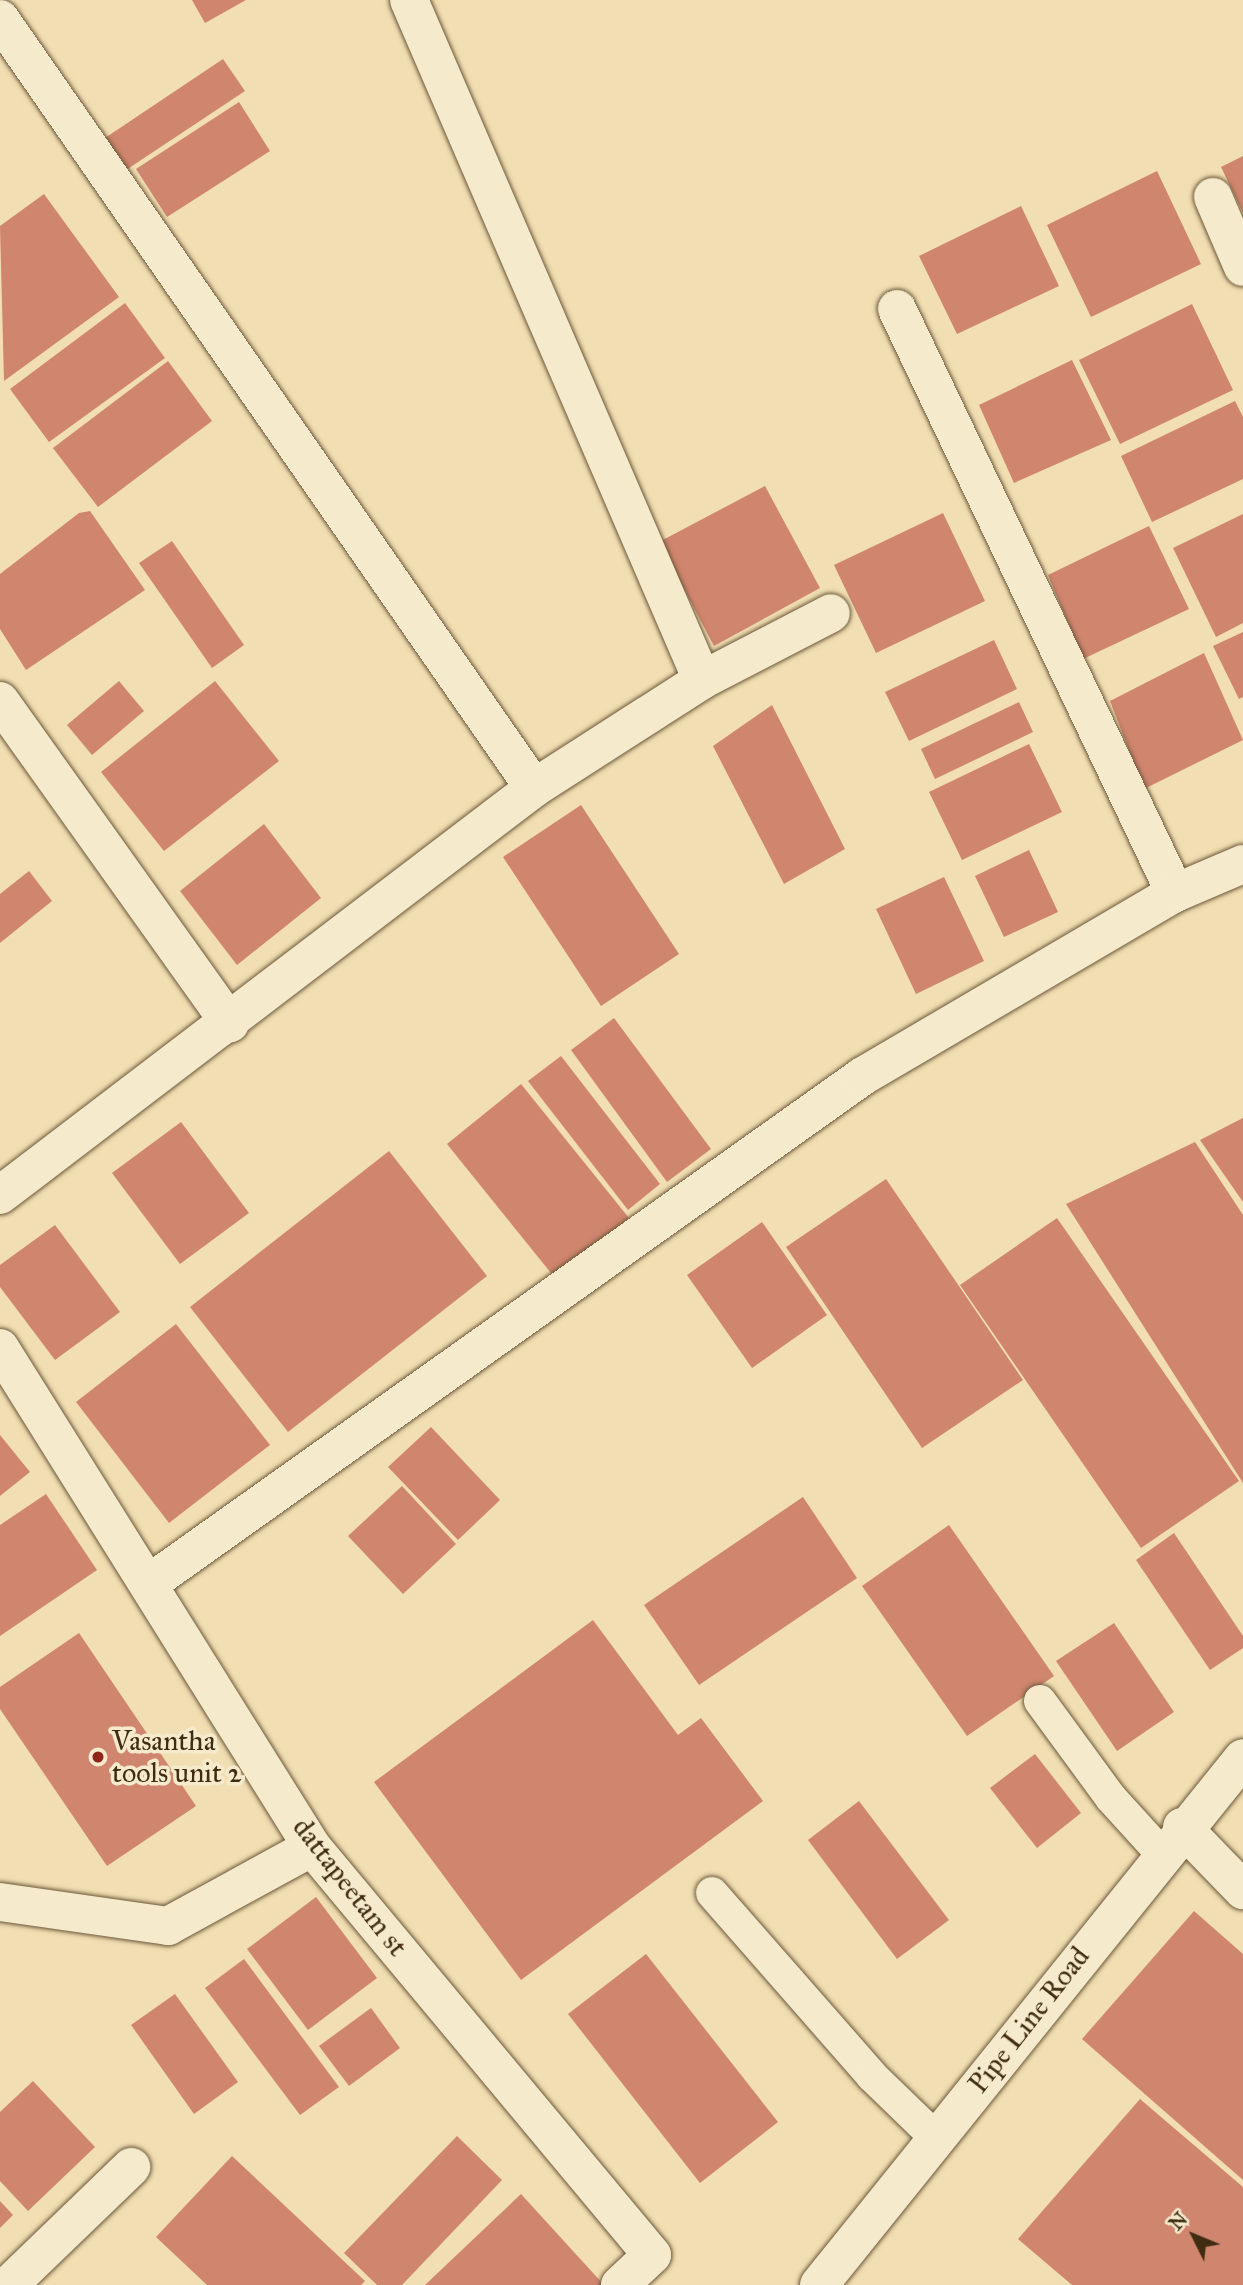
<!DOCTYPE html>
<html>
<head>
<meta charset="utf-8">
<style>
	body { margin:0 }
	#map { position:relative; width:1243px; height:2285px; overflow:hidden; background:#f1deb2; font-family:"IM FELL Great Primer",serif }
	div>[style] { position:absolute }
	.building>* { inset:0; background:#d0856e }
	.roads { filter:drop-shadow(0 0 2px #6c5839) drop-shadow(0 0 2px #6c5839) }
	.lane>* { height:32px; margin:-16px; padding:0 16px; transform-origin:16px; border-radius:16px; background:#f6eacd }
	.street>* { height:38px; margin:-19px; padding:0 19px; transform-origin:19px; border-radius:19px; background:#f6eacd }
	.secondary>* { height:38px; margin:-19px; padding:0 19px; transform-origin:19px; border-radius:19px; background:#f6eacd }
	.dots>* { width:19px; height:19px; translate:-50% -50%; box-sizing:border-box; border:4px solid #f6eacd; border-radius:50% }
	span { translate:-50% -50%; white-space:nowrap; text-align:center; line-height:1.15; -webkit-text-stroke:7px #f6eacd; paint-order:stroke }
	.poi-label { font-size:28px; color:#3f2c11 }
	.left { translate:0 -50%; text-align:left }
	.street-label { font-size:28px; color:#3f2c11 }
	.north { position:absolute; left:1159px; top:2201px; width:70px; height:70px; -webkit-text-stroke:5px #f6eacd; paint-order:stroke; rotate:313deg; font-size:19px; font-weight:700; line-height:28px; text-align:center; color:#3f2c11 }
	.north::after { content:''; display:block; margin:auto; width:24px; height:32px; background:#3f2c11; clip-path:polygon(50% 0,100% 100%,50% 72%,0 100%) }
</style>
</head>
<body>
<div id="map">
	<div class="building">
		<div style="clip-path:polygon(192px 0,246px 0,205px 23px)"></div>
		<div style="clip-path:polygon(223px 59px,245px 91px,126px 170px,105px 138px)"></div>
		<div style="clip-path:polygon(239px 102px,270px 151px,167px 217px,136px 169px)"></div>
		<div style="clip-path:polygon(1243px 156px,1243px 213px,1221px 167px)"></div>
		<div style="clip-path:polygon(1157px 171px,1201px 264px,1091px 317px,1047px 225px)"></div>
		<div style="clip-path:polygon(44px 194px,119px 297px,4px 381px,0 226px)"></div>
		<div style="clip-path:polygon(1021px 206px,1059px 286px,957px 334px,919px 256px)"></div>
		<div style="clip-path:polygon(125px 303px,165px 358px,49px 442px,10px 389px)"></div>
		<div style="clip-path:polygon(1192px 304px,1233px 390px,1120px 444px,1079px 360px)"></div>
		<div style="clip-path:polygon(1072px 360px,1111px 440px,1014px 483px,979px 405px)"></div>
		<div style="clip-path:polygon(168px 361px,212px 421px,98px 507px,53px 448px)"></div>
		<div style="clip-path:polygon(1235px 401px,1243px 417px,1243px 479px,1152px 522px,1121px 456px)"></div>
		<div style="clip-path:polygon(765px 486px,820px 588px,714px 646px,659px 542px)"></div>
		<div style="clip-path:polygon(90px 511px,145px 590px,26px 670px,0 629px,0 574px,79px 513px)"></div>
		<div style="clip-path:polygon(943px 513px,985px 601px,876px 653px,834px 565px)"></div>
		<div style="clip-path:polygon(1243px 514px,1243px 623px,1216px 637px,1173px 548px)"></div>
		<div style="clip-path:polygon(1149px 526px,1189px 609px,1083px 659px,1048px 575px)"></div>
		<div style="clip-path:polygon(172px 541px,244px 645px,212px 668px,139px 563px)"></div>
		<div style="clip-path:polygon(1243px 632px,1243px 697px,1239px 699px,1213px 646px)"></div>
		<div style="clip-path:polygon(994px 640px,1017px 689px,909px 741px,885px 692px)"></div>
		<div style="clip-path:polygon(1204px 653px,1243px 740px,1144px 789px,1110px 701px)"></div>
		<div style="clip-path:polygon(119px 681px,144px 711px,92px 755px,67px 725px)"></div>
		<div style="clip-path:polygon(215px 681px,279px 761px,164px 851px,101px 772px)"></div>
		<div style="clip-path:polygon(1019px 702px,1033px 732px,935px 779px,921px 749px)"></div>
		<div style="clip-path:polygon(772px 705px,845px 849px,784px 884px,713px 746px)"></div>
		<div style="clip-path:polygon(1029px 744px,1062px 812px,962px 860px,929px 792px)"></div>
		<div style="clip-path:polygon(581px 805px,679px 954px,601px 1006px,503px 857px)"></div>
		<div style="clip-path:polygon(264px 824px,321px 898px,237px 965px,180px 891px)"></div>
		<div style="clip-path:polygon(1029px 850px,1058px 912px,1004px 937px,975px 876px)"></div>
		<div style="clip-path:polygon(29px 871px,52px 901px,0 943px,0 894px)"></div>
		<div style="clip-path:polygon(944px 877px,984px 961px,916px 994px,876px 909px)"></div>
		<div style="clip-path:polygon(614px 1018px,711px 1149px,667px 1182px,571px 1050px)"></div>
		<div style="clip-path:polygon(561px 1056px,660px 1184px,628px 1210px,528px 1081px)"></div>
		<div style="clip-path:polygon(521px 1084px,629px 1218px,555px 1278px,447px 1144px)"></div>
		<div style="clip-path:polygon(1243px 1118px,1243px 1202px,1200px 1140px)"></div>
		<div style="clip-path:polygon(181px 1122px,249px 1213px,180px 1264px,112px 1173px)"></div>
		<div style="clip-path:polygon(1195px 1142px,1243px 1215px,1243px 1483px,1066px 1204px)"></div>
		<div style="clip-path:polygon(389px 1151px,487px 1276px,288px 1432px,190px 1307px)"></div>
		<div style="clip-path:polygon(886px 1179px,1023px 1380px,922px 1448px,786px 1247px)"></div>
		<div style="clip-path:polygon(1057px 1218px,1239px 1481px,1141px 1548px,960px 1285px)"></div>
		<div style="clip-path:polygon(762px 1222px,827px 1315px,752px 1368px,687px 1275px)"></div>
		<div style="clip-path:polygon(55px 1225px,120px 1312px,55px 1360px,0 1287px,0 1265px)"></div>
		<div style="clip-path:polygon(176px 1324px,270px 1445px,169px 1523px,76px 1402px)"></div>
		<div style="clip-path:polygon(431px 1427px,500px 1500px,458px 1540px,388px 1467px)"></div>
		<div style="clip-path:polygon(0 1435px,30px 1472px,0 1496px)"></div>
		<div style="clip-path:polygon(402px 1486px,456px 1544px,403px 1594px,348px 1536px)"></div>
		<div style="clip-path:polygon(46px 1494px,97px 1570px,0 1636px,0 1525px)"></div>
		<div style="clip-path:polygon(803px 1497px,857px 1578px,699px 1685px,644px 1605px)"></div>
		<div style="clip-path:polygon(949px 1525px,1054px 1676px,967px 1736px,862px 1586px)"></div>
		<div style="clip-path:polygon(1174px 1533px,1243px 1636px,1243px 1648px,1210px 1670px,1136px 1560px)"></div>
		<div style="clip-path:polygon(593px 1620px,678px 1735px,701px 1718px,763px 1801px,521px 1980px,374px 1782px)"></div>
		<div style="clip-path:polygon(1114px 1623px,1174px 1712px,1117px 1751px,1056px 1661px)"></div>
		<div style="clip-path:polygon(79px 1633px,196px 1806px,107px 1866px,0 1709px,0 1687px)"></div>
		<div style="clip-path:polygon(1035px 1754px,1081px 1813px,1037px 1848px,990px 1788px)"></div>
		<div style="clip-path:polygon(859px 1801px,949px 1920px,897px 1959px,808px 1840px)"></div>
		<div style="clip-path:polygon(316px 1897px,377px 1978px,308px 2030px,247px 1949px)"></div>
		<div style="clip-path:polygon(1194px 1911px,1243px 1954px,1243px 2180px,1082px 2039px)"></div>
		<div style="clip-path:polygon(646px 1954px,778px 2122px,700px 2183px,568px 2014px)"></div>
		<div style="clip-path:polygon(244px 1959px,339px 2087px,300px 2115px,205px 1988px)"></div>
		<div style="clip-path:polygon(175px 1994px,238px 2082px,194px 2114px,131px 2025px)"></div>
		<div style="clip-path:polygon(371px 2008px,400px 2048px,349px 2086px,319px 2046px)"></div>
		<div style="clip-path:polygon(33px 2081px,95px 2147px,28px 2211px,0 2181px,0 2112px)"></div>
		<div style="clip-path:polygon(1140px 2099px,1243px 2187px,1243px 2285px,1072px 2285px,1018px 2239px)"></div>
		<div style="clip-path:polygon(457px 2136px,502px 2180px,402px 2285px,377px 2285px,344px 2253px)"></div>
		<div style="clip-path:polygon(232px 2156px,365px 2281px,361px 2285px,207px 2285px,156px 2237px)"></div>
		<div style="clip-path:polygon(521px 2194px,604px 2285px,425px 2285px)"></div>
		<div style="clip-path:polygon(0 2201px,13px 2215px,0 2228px)"></div>
	</div>
	<div class="roads">
		<div class="lane">
			<div style="left:1040px;top:1701px;width:120px;rotate:53.8deg"></div>
			<div style="left:1111px;top:1798px;width:74px;rotate:47.7deg"></div>
			<div style="left:712px;top:1893px;width:243px;rotate:48.8deg"></div>
			<div style="left:872px;top:2076px;width:89px;rotate:44.1deg"></div>
		</div>
		<div class="street">
			<div style="left:0;top:19px;width:936px;rotate:55.22deg"></div>
			<div style="left:1213px;top:197px;width:76px;rotate:66.8deg"></div>
			<div style="left:897px;top:309px;width:647px;rotate:64.54deg"></div>
			<div style="left:702px;top:680px;width:145px;rotate:-27.4deg"></div>
			<div style="left:0;top:701px;width:396px;rotate:54.5deg"></div>
			<div style="left:0;top:1195px;width:671px;rotate:-37.31deg"></div>
			<div style="left:534px;top:788px;width:200px;rotate:-32.7deg"></div>
			<div style="left:702px;top:680px;width:740px;rotate:-113.31deg"></div>
			<div style="left:151px;top:1582px;width:873px;rotate:-35.4deg"></div>
			<div style="left:863px;top:1076px;width:362px;rotate:-30.4deg"></div>
			<div style="left:1175px;top:893px;width:74px;rotate:-23.1deg"></div>
			<div style="left:1182px;top:1827px;width:88px;rotate:45.9deg"></div>
			<div style="left:0;top:1902px;width:170px;rotate:8.1deg"></div>
			<div style="left:168px;top:1926px;width:164px;rotate:-28.7deg"></div>
			<div style="left:9px;top:2285px;width:170px;rotate:-44deg"></div>
		</div>
		<div class="secondary">
			<div style="left:0;top:1348px;width:589px;rotate:57.98deg"></div>
			<div style="left:312px;top:1847px;width:531px;rotate:50.19deg"></div>
			<div style="left:652px;top:2255px;width:44px;rotate:136.8deg"></div>
			<div style="left:819px;top:2285px;width:676px;rotate:-51.18deg"></div>
		</div>
	</div>
	<div class="dots">
		<div style="left:98px;top:1757px;background:#8f2418"></div>
	</div>
	<div class="poi-label">
		<span class="left" style="left:112px;top:1757px">Vasantha<br>tools unit 2</span>
	</div>
	<div class="street-label">
		<span style="left:350px;top:1887px;rotate:52deg">dattapeetam st</span>
		<span style="left:1029px;top:2020px;rotate:-52deg">Pipe Line Road</span>
	</div>
	<div class="north">N</div>
</div>
</body>
</html>
